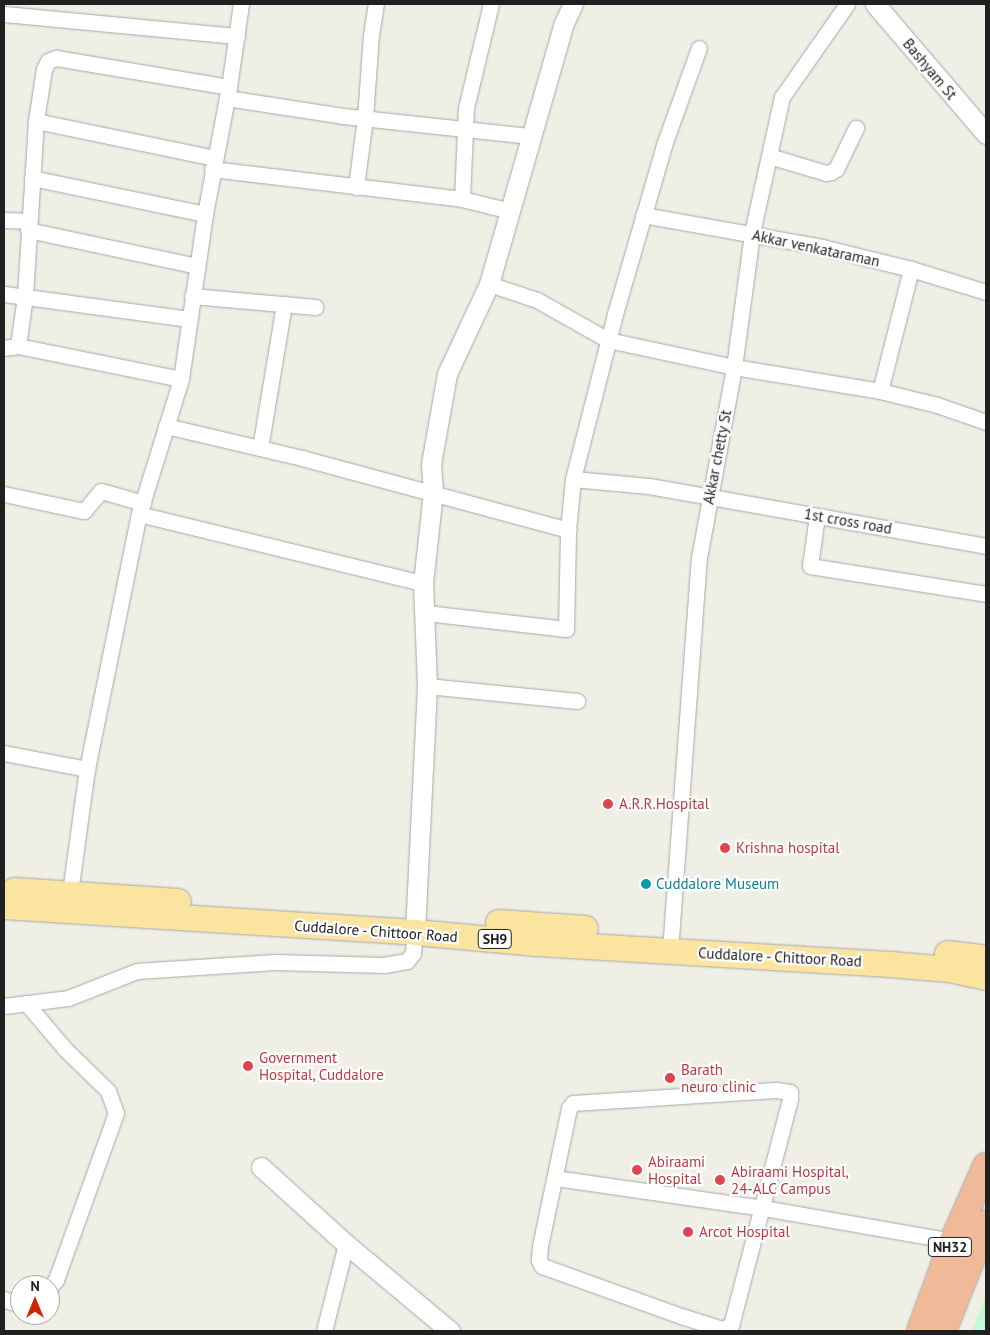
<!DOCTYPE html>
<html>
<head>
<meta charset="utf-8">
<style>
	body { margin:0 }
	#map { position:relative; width:990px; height:1335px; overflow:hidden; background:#f0efe6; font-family:"PT Sans",sans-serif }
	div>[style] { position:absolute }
	.park>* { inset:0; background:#c4f9d2 }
	.roads { filter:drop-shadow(0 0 1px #a7a7a7) drop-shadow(0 0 1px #a7a7a7) }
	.minor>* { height:15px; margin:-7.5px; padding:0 7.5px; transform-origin:7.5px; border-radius:7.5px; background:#fff }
	.tertiary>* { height:19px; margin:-9.5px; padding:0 9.5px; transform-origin:9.5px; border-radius:9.5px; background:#fff }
	.primary>* { height:25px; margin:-12.5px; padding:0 12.5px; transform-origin:12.5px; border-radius:12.5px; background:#fbe4a0 }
	.trunk>* { height:26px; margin:-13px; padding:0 13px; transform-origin:13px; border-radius:13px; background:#f0ba98 }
	.dots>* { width:14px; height:14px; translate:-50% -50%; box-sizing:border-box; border:2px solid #fff; border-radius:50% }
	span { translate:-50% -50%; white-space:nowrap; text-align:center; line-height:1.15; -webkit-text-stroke:4.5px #fff; paint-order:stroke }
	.shield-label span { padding:1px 4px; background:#fff; border:1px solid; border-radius:4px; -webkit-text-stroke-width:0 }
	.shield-label { font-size:14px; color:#202020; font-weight:700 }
	.street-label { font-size:15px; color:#202020 }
	.health-label { font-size:15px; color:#be3a42 }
	.left { translate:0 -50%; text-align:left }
	.culture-label { font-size:15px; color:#0d838f }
	.frame { position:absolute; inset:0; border:5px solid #202020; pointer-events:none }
	.north { position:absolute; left:10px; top:1275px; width:50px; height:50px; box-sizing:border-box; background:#fff; border:1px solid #a6a6a6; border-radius:50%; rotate:0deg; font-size:14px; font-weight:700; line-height:20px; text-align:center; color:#202020 }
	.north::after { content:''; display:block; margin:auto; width:18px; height:22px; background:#cd2502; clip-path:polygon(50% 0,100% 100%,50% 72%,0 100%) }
</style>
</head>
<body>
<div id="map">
	<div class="park">
		<div style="clip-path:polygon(986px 1294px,986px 1331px,972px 1331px)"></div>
	</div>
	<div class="roads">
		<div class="minor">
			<div style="left:4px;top:14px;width:234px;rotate:5.4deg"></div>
			<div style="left:227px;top:98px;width:117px;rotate:8.8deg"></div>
			<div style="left:343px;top:116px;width:189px;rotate:6.1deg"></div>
			<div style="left:36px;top:121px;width:182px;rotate:11.7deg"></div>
			<div style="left:769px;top:156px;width:59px;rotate:16.6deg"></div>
			<div style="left:826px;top:173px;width:5px;rotate:-11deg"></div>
			<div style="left:831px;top:172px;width:6px;rotate:-31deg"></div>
			<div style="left:836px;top:169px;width:46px;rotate:-64deg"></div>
			<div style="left:212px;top:169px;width:252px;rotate:6.8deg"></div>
			<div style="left:462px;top:199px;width:49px;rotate:14deg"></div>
			<div style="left:32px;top:178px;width:177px;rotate:11.8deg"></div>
			<div style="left:356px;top:187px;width:70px;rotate:-82.6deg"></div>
			<div style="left:365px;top:118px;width:83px;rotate:-85.9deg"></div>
			<div style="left:371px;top:35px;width:31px;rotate:-81deg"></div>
			<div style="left:462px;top:199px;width:91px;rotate:-87.5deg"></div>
			<div style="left:466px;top:108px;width:107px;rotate:-76.5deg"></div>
			<div style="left:643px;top:215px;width:182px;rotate:10.1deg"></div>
			<div style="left:822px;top:247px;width:92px;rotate:13.9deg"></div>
			<div style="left:911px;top:269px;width:78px;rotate:17deg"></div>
			<div style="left:4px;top:220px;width:25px;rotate:2deg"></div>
			<div style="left:28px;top:230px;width:173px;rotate:12deg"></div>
			<div style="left:489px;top:284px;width:51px;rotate:18.4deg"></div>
			<div style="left:537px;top:300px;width:81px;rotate:29.4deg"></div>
			<div style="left:608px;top:340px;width:129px;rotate:12.1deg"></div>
			<div style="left:734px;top:367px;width:148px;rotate:9.3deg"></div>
			<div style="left:880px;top:391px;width:59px;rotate:13.8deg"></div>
			<div style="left:937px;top:405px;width:52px;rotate:19.1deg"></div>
			<div style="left:4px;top:294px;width:187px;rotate:7.7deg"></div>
			<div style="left:192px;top:296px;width:124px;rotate:5.1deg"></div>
			<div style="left:18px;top:346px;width:50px;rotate:-82deg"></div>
			<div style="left:25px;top:296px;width:175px;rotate:-86.4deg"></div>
			<div style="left:36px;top:121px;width:53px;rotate:-81.3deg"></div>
			<div style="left:44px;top:69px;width:9px;rotate:-63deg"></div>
			<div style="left:48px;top:61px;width:9px;rotate:-21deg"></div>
			<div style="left:56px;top:58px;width:175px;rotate:9.5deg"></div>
			<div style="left:4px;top:348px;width:14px;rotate:-8deg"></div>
			<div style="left:18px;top:346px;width:166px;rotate:11.4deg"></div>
			<div style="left:880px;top:391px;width:126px;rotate:-75.7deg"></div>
			<div style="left:166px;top:426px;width:140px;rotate:13.2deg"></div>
			<div style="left:302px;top:458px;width:276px;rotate:15.1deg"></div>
			<div style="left:260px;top:448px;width:146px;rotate:-80.5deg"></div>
			<div style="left:573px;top:479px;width:76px;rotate:5.3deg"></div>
			<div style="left:649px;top:486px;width:342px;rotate:10.1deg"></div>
			<div style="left:4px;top:494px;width:82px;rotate:12deg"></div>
			<div style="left:84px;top:511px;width:26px;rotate:-50deg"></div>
			<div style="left:101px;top:491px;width:44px;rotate:15.9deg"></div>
			<div style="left:139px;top:514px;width:292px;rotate:13.7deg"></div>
			<div style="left:817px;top:516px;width:50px;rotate:98deg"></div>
			<div style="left:810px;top:566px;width:178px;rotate:9deg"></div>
			<div style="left:426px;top:613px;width:141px;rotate:6.5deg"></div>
			<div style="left:566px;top:629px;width:99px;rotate:-88.8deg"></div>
			<div style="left:568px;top:530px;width:51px;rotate:-84.4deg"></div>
			<div style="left:573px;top:479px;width:170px;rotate:-75.7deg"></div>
			<div style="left:615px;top:314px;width:176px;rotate:-73.8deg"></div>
			<div style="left:664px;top:145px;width:103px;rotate:-70.2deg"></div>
			<div style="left:427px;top:686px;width:151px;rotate:5.7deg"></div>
			<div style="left:4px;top:753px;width:85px;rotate:10.9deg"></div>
			<div style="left:69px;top:900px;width:132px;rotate:-82.2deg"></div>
			<div style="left:87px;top:769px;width:260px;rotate:-78.5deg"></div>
			<div style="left:139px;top:514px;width:141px;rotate:-72.7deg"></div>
			<div style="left:181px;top:379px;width:167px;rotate:-81.7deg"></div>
			<div style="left:205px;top:214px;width:129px;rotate:-79.3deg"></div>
			<div style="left:229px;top:87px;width:84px;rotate:-81.8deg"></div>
			<div style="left:670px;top:951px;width:394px;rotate:-85.8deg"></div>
			<div style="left:699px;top:558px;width:194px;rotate:-79.6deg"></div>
			<div style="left:734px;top:367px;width:135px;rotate:-82.3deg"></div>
			<div style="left:752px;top:233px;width:139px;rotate:-77.6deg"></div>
			<div style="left:782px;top:97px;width:113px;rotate:-55deg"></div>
			<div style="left:26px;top:1003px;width:60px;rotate:49.7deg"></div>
			<div style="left:65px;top:1049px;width:60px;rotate:44.3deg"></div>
			<div style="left:108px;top:1091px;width:23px;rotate:70deg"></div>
			<div style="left:116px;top:1113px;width:177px;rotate:109.8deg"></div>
			<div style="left:56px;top:1280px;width:9px;rotate:131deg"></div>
			<div style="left:4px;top:1006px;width:64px;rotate:-7.1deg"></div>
			<div style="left:68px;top:998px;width:74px;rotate:-21.4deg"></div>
			<div style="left:137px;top:971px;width:138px;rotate:-3.7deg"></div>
			<div style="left:275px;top:962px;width:109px;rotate:1.6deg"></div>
			<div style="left:384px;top:965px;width:23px;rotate:-10deg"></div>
			<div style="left:407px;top:961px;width:10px;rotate:-53deg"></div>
			<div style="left:413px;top:953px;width:21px;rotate:-85deg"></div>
			<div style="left:776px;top:1090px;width:14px;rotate:8deg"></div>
			<div style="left:790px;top:1092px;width:7px;rotate:90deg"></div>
			<div style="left:790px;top:1099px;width:234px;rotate:104.6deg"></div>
			<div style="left:731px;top:1325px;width:10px;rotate:156deg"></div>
			<div style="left:722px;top:1329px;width:43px;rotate:-162.4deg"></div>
			<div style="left:681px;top:1316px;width:148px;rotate:-160.2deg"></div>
			<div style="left:542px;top:1266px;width:7px;rotate:-117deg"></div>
			<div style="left:539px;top:1260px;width:14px;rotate:-86deg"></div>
			<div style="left:540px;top:1246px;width:141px;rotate:-78.1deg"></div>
			<div style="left:569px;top:1108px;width:6px;rotate:-51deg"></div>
			<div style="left:573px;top:1103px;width:203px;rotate:-3.7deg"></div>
			<div style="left:555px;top:1178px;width:210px;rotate:8.2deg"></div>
			<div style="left:763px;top:1208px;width:193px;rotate:9.9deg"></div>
			<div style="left:4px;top:1299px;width:8px;rotate:23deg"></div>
			<div style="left:11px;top:1302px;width:9px;rotate:-6deg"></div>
			<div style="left:324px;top:1331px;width:90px;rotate:-75.8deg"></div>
		</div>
		<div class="tertiary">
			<div style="left:875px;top:4px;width:171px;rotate:49.5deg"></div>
			<div style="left:415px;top:932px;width:246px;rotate:-87.2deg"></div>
			<div style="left:427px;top:686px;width:103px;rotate:-92.2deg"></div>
			<div style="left:423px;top:583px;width:92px;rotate:-83.7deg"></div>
			<div style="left:433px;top:492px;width:28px;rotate:-94deg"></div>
			<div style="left:431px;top:464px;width:91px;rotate:-79.9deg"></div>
			<div style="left:447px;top:374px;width:99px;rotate:-65deg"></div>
			<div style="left:489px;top:284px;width:272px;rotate:-74deg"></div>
			<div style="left:564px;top:23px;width:21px;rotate:-65deg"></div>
			<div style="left:261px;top:1167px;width:115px;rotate:42.2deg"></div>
			<div style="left:346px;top:1244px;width:136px;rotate:39.9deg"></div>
		</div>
		<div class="primary">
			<div style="left:14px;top:890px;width:164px;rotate:3.8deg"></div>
			<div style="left:4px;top:906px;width:412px;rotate:3.6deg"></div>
			<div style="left:415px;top:932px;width:122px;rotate:5.2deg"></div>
			<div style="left:537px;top:943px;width:354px;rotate:3.4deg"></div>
			<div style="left:890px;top:964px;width:59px;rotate:4.8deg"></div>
			<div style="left:949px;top:969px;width:38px;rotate:12deg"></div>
			<div style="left:498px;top:922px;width:87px;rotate:3.9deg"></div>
			<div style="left:947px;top:953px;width:39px;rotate:7deg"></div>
		</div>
		<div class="trunk">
			<div style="left:920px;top:1331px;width:96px;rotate:-69.9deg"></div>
			<div style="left:953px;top:1241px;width:82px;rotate:-66.3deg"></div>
			<div style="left:943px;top:1331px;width:116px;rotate:-68.3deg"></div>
		</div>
	</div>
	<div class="dots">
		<div style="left:608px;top:804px;background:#e0444e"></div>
		<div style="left:725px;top:848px;background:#e0444e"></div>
		<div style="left:646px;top:884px;background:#0f9aa8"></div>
		<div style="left:248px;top:1066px;background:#e0444e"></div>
		<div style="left:670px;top:1078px;background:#e0444e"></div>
		<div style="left:637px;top:1170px;background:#e0444e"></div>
		<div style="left:720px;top:1180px;background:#e0444e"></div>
		<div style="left:688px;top:1232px;background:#e0444e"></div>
	</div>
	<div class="shield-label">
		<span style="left:495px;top:939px">SH9</span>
		<span style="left:950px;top:1247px">NH32</span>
	</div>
	<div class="street-label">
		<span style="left:930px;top:69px;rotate:50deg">Bashyam St</span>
		<span style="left:816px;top:248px;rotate:12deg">Akkar venkataraman</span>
		<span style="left:717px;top:457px;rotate:-79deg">Akkar chetty St</span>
		<span style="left:848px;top:521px;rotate:10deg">1st cross road</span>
		<span style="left:376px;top:931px;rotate:4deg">Cuddalore - Chittoor Road</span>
		<span style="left:780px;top:957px;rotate:3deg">Cuddalore - Chittoor Road</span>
	</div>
	<div class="health-label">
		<span class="left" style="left:619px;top:804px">A.R.R.Hospital</span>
		<span class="left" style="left:736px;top:848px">Krishna hospital</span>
		<span class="left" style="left:259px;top:1066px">Government<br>Hospital, Cuddalore</span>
		<span class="left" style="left:681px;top:1078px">Barath<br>neuro clinic</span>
		<span class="left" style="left:648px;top:1170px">Abiraami<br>Hospital</span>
		<span class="left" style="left:731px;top:1180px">Abiraami Hospital,<br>24-ALC Campus</span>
		<span class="left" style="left:699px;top:1232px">Arcot Hospital</span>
	</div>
	<div class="culture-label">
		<span class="left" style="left:656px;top:884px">Cuddalore Museum</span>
	</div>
	<div class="frame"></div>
	<div class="north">N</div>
</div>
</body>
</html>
